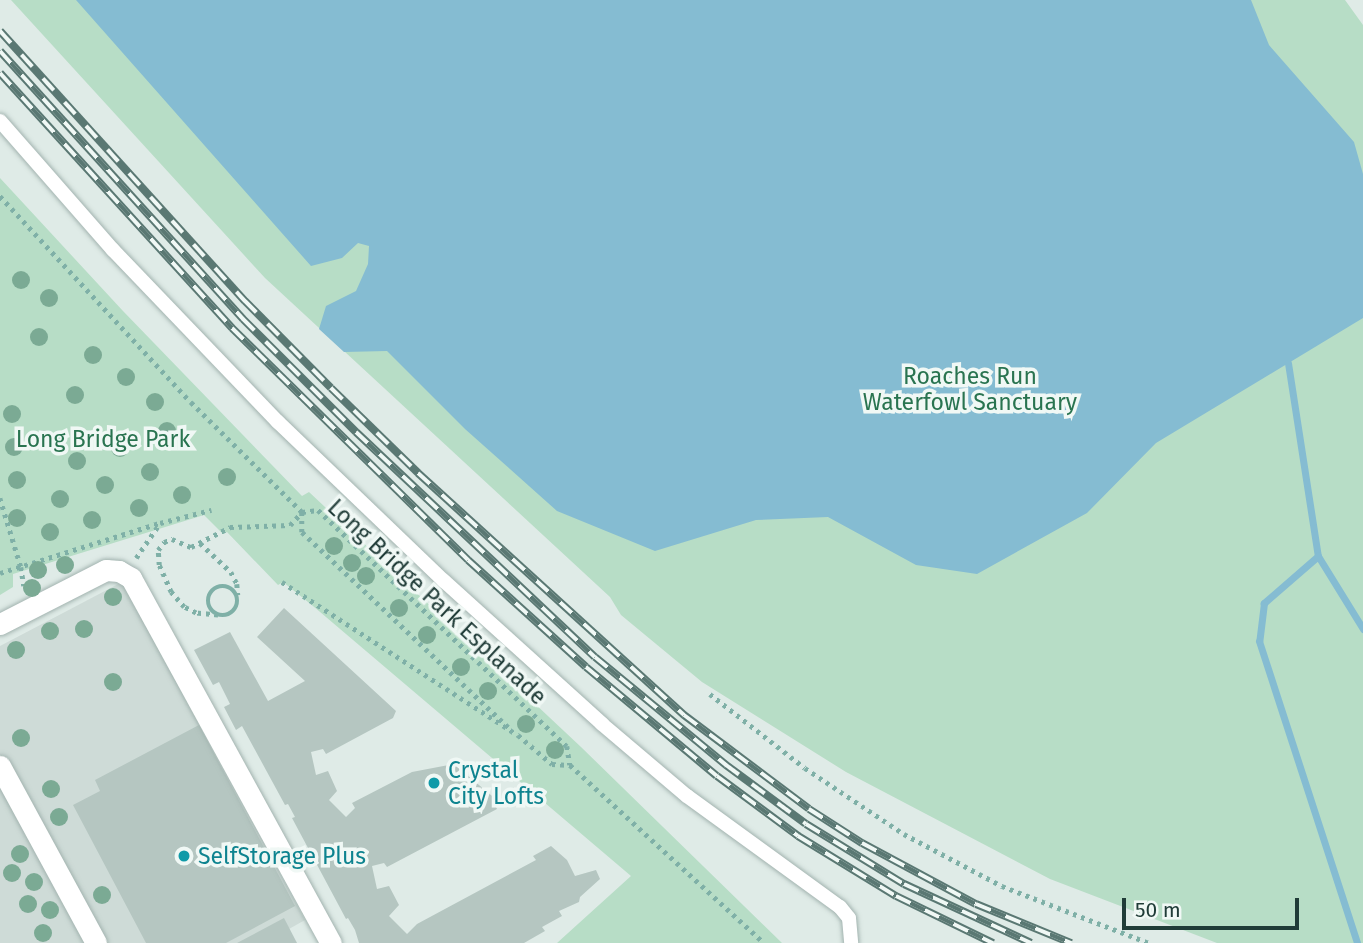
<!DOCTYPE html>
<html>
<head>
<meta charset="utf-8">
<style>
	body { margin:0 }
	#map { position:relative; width:1363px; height:943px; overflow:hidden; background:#dfebe7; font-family:"Fira Sans",sans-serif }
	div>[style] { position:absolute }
	.built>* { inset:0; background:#cedbd7 }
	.green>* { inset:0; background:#b7ddc6 }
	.water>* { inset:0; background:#85bcd2 }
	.stream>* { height:7px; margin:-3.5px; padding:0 3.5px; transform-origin:3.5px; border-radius:3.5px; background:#85bcd2 }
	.building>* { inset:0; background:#b5c6c1 }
	.path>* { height:4.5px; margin-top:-2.25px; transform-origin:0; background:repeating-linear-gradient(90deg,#7fb0a7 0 3.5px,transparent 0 8.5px) }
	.path>.ring { margin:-2.25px; padding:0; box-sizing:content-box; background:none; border:4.5px solid #7fb0a7; border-radius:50% }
	.roads { filter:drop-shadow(0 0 2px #a2b3af) drop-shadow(0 0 2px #a2b3af) }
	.service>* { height:14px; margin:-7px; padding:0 7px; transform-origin:7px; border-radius:7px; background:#fff }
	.minor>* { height:21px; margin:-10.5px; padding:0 10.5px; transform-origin:10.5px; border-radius:10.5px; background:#fff }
	.rail>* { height:8px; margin-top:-4px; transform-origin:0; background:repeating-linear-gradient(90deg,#f0f8f5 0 16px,#5a7873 0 32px); box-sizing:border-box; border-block:2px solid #5a7873 }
	.trees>* { width:18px; height:18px; margin:-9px; border-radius:50%; background:#7baa94 }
	.dots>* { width:19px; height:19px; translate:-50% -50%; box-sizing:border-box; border:4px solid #f0f8f5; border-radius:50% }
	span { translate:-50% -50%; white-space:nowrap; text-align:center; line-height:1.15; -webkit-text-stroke:7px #f0f8f5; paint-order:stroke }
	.park-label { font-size:23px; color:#297450 }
	.street-label { font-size:23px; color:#203c38 }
	.culture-label { font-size:23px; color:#0d838f }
	.left { translate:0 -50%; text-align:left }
	.scale { position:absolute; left:1122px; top:898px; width:177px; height:32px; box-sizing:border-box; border:4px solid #203c38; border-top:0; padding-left:9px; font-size:21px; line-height:24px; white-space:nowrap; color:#203c38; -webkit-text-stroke:5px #f0f8f5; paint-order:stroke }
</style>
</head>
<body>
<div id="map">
	<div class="built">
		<div style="clip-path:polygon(122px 582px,305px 920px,264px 943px,0 943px,0 646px)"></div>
	</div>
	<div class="green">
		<div style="clip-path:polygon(11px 0,1345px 0,1363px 25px,1363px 943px,1217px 943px,1050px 879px,846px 772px,702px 682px,621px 615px,610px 597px,265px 278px)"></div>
		<div style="clip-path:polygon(0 178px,123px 311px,302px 496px,309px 492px,581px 747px,782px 943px,557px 943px,631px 876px,313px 606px,283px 582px,278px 585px,227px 532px,223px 534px,204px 515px,13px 574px,13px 587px,0 595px)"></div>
	</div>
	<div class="water">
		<div style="clip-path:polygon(76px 0,1251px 0,1269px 45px,1354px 142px,1363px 174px,1363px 318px,1156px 443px,1087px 513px,977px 574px,916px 565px,828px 517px,756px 520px,655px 551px,557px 511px,465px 429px,387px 351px,344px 352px,319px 329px,326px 306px,356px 291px,368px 264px,369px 246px,358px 243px,342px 258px,311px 266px)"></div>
	</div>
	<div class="stream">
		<div style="left:1288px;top:363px;width:195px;rotate:81.2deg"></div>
		<div style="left:1318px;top:556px;width:86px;rotate:58.3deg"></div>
		<div style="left:1318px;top:556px;width:72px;rotate:139deg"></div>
		<div style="left:1264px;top:603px;width:38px;rotate:97deg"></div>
		<div style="left:1259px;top:641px;width:318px;rotate:72deg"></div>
	</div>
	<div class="building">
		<div style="clip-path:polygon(284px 608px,396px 711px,393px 718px,326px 754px,323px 749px,311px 752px,316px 775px,328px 771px,337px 791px,329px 800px,346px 817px,355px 808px,352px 803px,412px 772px,454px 764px,498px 801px,495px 805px,497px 809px,387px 867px,384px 863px,372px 866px,377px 889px,389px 886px,399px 905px,389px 916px,407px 934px,417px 924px,536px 860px,533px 856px,551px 846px,567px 860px,575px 876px,596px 870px,600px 879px,580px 897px,579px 902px,559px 911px,562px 916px,542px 927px,545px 931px,524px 943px,359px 943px,355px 930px,348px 918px,346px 919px,292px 818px,295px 817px,288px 804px,285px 805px,242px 726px,236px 730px,224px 707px,230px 704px,219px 682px,213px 685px,194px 650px,230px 632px,268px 701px,305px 681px,257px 637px)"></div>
		<div style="clip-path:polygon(199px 725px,295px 906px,226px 943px,146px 943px,73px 805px,100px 791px,95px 780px)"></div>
		<div style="clip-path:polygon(284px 918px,297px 943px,237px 943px)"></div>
	</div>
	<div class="path">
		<div style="left:0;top:196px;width:281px;rotate:47.2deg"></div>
		<div style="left:191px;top:402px;width:156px;rotate:44.7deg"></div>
		<div style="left:302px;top:512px;width:16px;rotate:-7deg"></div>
		<div style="left:318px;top:510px;width:343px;rotate:43.5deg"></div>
		<div style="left:567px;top:746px;width:19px;rotate:81deg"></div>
		<div style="left:570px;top:765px;width:263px;rotate:42.5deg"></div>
		<div style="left:0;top:498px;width:72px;rotate:73.1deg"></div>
		<div style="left:21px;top:567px;width:19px;rotate:81deg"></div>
		<div style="left:302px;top:512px;width:20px;rotate:90deg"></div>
		<div style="left:302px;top:532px;width:284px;rotate:43.4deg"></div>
		<div style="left:200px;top:543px;width:42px;rotate:43.1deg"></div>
		<div style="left:231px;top:572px;width:13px;rotate:63deg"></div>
		<div style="left:237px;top:584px;width:11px;rotate:85deg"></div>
		<div style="left:136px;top:558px;width:42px;rotate:-55.6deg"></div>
		<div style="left:160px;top:523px;width:53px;rotate:-14.3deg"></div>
		<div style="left:0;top:573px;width:168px;rotate:-17.4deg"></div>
		<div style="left:282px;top:582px;width:281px;rotate:33deg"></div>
		<div style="left:518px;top:735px;width:45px;rotate:40.5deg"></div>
		<div style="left:552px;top:764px;width:18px;rotate:3deg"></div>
		<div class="ring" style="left:208px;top:586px;width:25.5px;height:25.5px"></div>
		<div style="left:218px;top:615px;width:22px;rotate:-175deg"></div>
		<div style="left:196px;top:613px;width:13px;rotate:-153deg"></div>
		<div style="left:184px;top:607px;width:20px;rotate:-131deg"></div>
		<div style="left:171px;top:592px;width:30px;rotate:-114deg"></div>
		<div style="left:159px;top:565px;width:15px;rotate:-94deg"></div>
		<div style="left:158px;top:550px;width:10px;rotate:-53deg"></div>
		<div style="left:164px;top:542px;width:9px;rotate:-21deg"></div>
		<div style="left:172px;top:539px;width:21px;rotate:23deg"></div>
		<div style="left:191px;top:547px;width:44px;rotate:-27.1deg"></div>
		<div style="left:230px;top:527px;width:60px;rotate:-1.9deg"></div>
		<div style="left:290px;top:525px;width:18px;rotate:-47deg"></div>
		<div style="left:710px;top:694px;width:120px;rotate:37.9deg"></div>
		<div style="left:805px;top:768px;width:119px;rotate:33.7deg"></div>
		<div style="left:904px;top:834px;width:111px;rotate:28deg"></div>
		<div style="left:1002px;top:886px;width:158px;rotate:21.2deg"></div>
	</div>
	<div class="roads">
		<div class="service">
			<div style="left:0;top:121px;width:171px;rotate:48.8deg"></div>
			<div style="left:113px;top:250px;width:238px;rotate:46.2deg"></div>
			<div style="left:278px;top:422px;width:230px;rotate:43.8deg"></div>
			<div style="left:444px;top:581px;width:213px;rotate:42.1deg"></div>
			<div style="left:602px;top:724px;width:111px;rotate:40.3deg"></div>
			<div style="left:687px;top:796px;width:189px;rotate:36deg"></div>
			<div style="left:840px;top:907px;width:14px;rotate:51deg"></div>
			<div style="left:849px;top:918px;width:25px;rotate:85deg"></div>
		</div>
		<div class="minor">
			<div style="left:0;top:624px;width:119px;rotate:-27deg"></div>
			<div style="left:106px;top:570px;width:13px;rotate:4deg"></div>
			<div style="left:119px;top:571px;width:14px;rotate:30deg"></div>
			<div style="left:131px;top:578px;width:416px;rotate:61.3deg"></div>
			<div style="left:0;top:766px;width:201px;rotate:61.5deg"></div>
		</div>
	</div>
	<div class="rail">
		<div style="left:0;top:31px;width:365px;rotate:47.8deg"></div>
		<div style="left:245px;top:301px;width:122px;rotate:45.3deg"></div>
		<div style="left:331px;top:388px;width:122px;rotate:44.3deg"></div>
		<div style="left:418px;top:473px;width:360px;rotate:42.3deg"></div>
		<div style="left:684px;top:715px;width:156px;rotate:36.9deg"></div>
		<div style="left:809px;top:809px;width:63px;rotate:32.7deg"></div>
		<div style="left:862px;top:843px;width:129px;rotate:28.2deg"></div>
		<div style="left:976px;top:904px;width:103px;rotate:22.3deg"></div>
		<div style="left:0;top:51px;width:362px;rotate:47.8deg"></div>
		<div style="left:243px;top:319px;width:160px;rotate:45deg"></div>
		<div style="left:356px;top:432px;width:328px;rotate:43.3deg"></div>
		<div style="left:595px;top:657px;width:170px;rotate:39.5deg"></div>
		<div style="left:726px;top:765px;width:99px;rotate:36.4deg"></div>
		<div style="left:806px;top:824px;width:115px;rotate:31.5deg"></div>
		<div style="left:904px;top:884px;width:140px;rotate:24.9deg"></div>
		<div style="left:0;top:73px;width:345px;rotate:47.7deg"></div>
		<div style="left:232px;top:328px;width:331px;rotate:44.5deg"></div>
		<div style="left:468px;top:560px;width:159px;rotate:42.2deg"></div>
		<div style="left:586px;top:667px;width:170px;rotate:39.8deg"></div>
		<div style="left:717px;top:776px;width:101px;rotate:36.5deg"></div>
		<div style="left:798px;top:836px;width:115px;rotate:31.5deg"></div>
		<div style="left:896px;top:896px;width:108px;rotate:25.9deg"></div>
	</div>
	<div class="trees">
		<div style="left:21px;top:280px"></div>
		<div style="left:49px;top:298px"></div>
		<div style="left:39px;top:337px"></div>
		<div style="left:93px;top:355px"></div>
		<div style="left:126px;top:377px"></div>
		<div style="left:75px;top:395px"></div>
		<div style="left:155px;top:402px"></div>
		<div style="left:12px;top:414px"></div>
		<div style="left:167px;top:431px"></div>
		<div style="left:44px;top:439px"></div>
		<div style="left:14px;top:447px"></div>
		<div style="left:120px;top:448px"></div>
		<div style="left:77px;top:461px"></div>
		<div style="left:150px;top:472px"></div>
		<div style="left:227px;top:477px"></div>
		<div style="left:17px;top:480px"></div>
		<div style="left:105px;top:485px"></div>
		<div style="left:182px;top:495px"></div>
		<div style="left:60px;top:499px"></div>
		<div style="left:139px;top:508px"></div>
		<div style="left:17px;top:518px"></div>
		<div style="left:92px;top:520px"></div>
		<div style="left:50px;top:532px"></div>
		<div style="left:334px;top:546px"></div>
		<div style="left:352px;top:563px"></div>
		<div style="left:65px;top:565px"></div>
		<div style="left:38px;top:570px"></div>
		<div style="left:366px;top:576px"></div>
		<div style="left:32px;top:588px"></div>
		<div style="left:113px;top:597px"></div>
		<div style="left:399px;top:608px"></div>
		<div style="left:84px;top:629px"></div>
		<div style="left:50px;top:631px"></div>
		<div style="left:427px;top:635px"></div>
		<div style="left:16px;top:650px"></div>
		<div style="left:461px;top:667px"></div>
		<div style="left:113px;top:682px"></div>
		<div style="left:488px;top:691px"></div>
		<div style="left:526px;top:724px"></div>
		<div style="left:21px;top:738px"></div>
		<div style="left:555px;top:750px"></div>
		<div style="left:51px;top:789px"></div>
		<div style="left:59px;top:817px"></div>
		<div style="left:20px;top:854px"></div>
		<div style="left:12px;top:873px"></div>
		<div style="left:34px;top:882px"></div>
		<div style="left:102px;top:895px"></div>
		<div style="left:28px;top:904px"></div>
		<div style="left:50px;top:910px"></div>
		<div style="left:43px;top:933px"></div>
	</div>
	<div class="dots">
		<div style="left:434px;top:783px;background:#0f9aa8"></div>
		<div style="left:184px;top:856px;background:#0f9aa8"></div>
	</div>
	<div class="park-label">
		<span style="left:970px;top:389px">Roaches Run<br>Waterfowl Sanctuary</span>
		<span style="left:103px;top:439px">Long Bridge Park</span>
	</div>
	<div class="street-label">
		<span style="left:437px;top:602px;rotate:43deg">Long Bridge Park Esplanade</span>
	</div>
	<div class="culture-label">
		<span class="left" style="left:448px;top:783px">Crystal<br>City Lofts</span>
		<span class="left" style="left:198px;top:856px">SelfStorage Plus</span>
	</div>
	<div class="scale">50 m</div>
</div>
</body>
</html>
